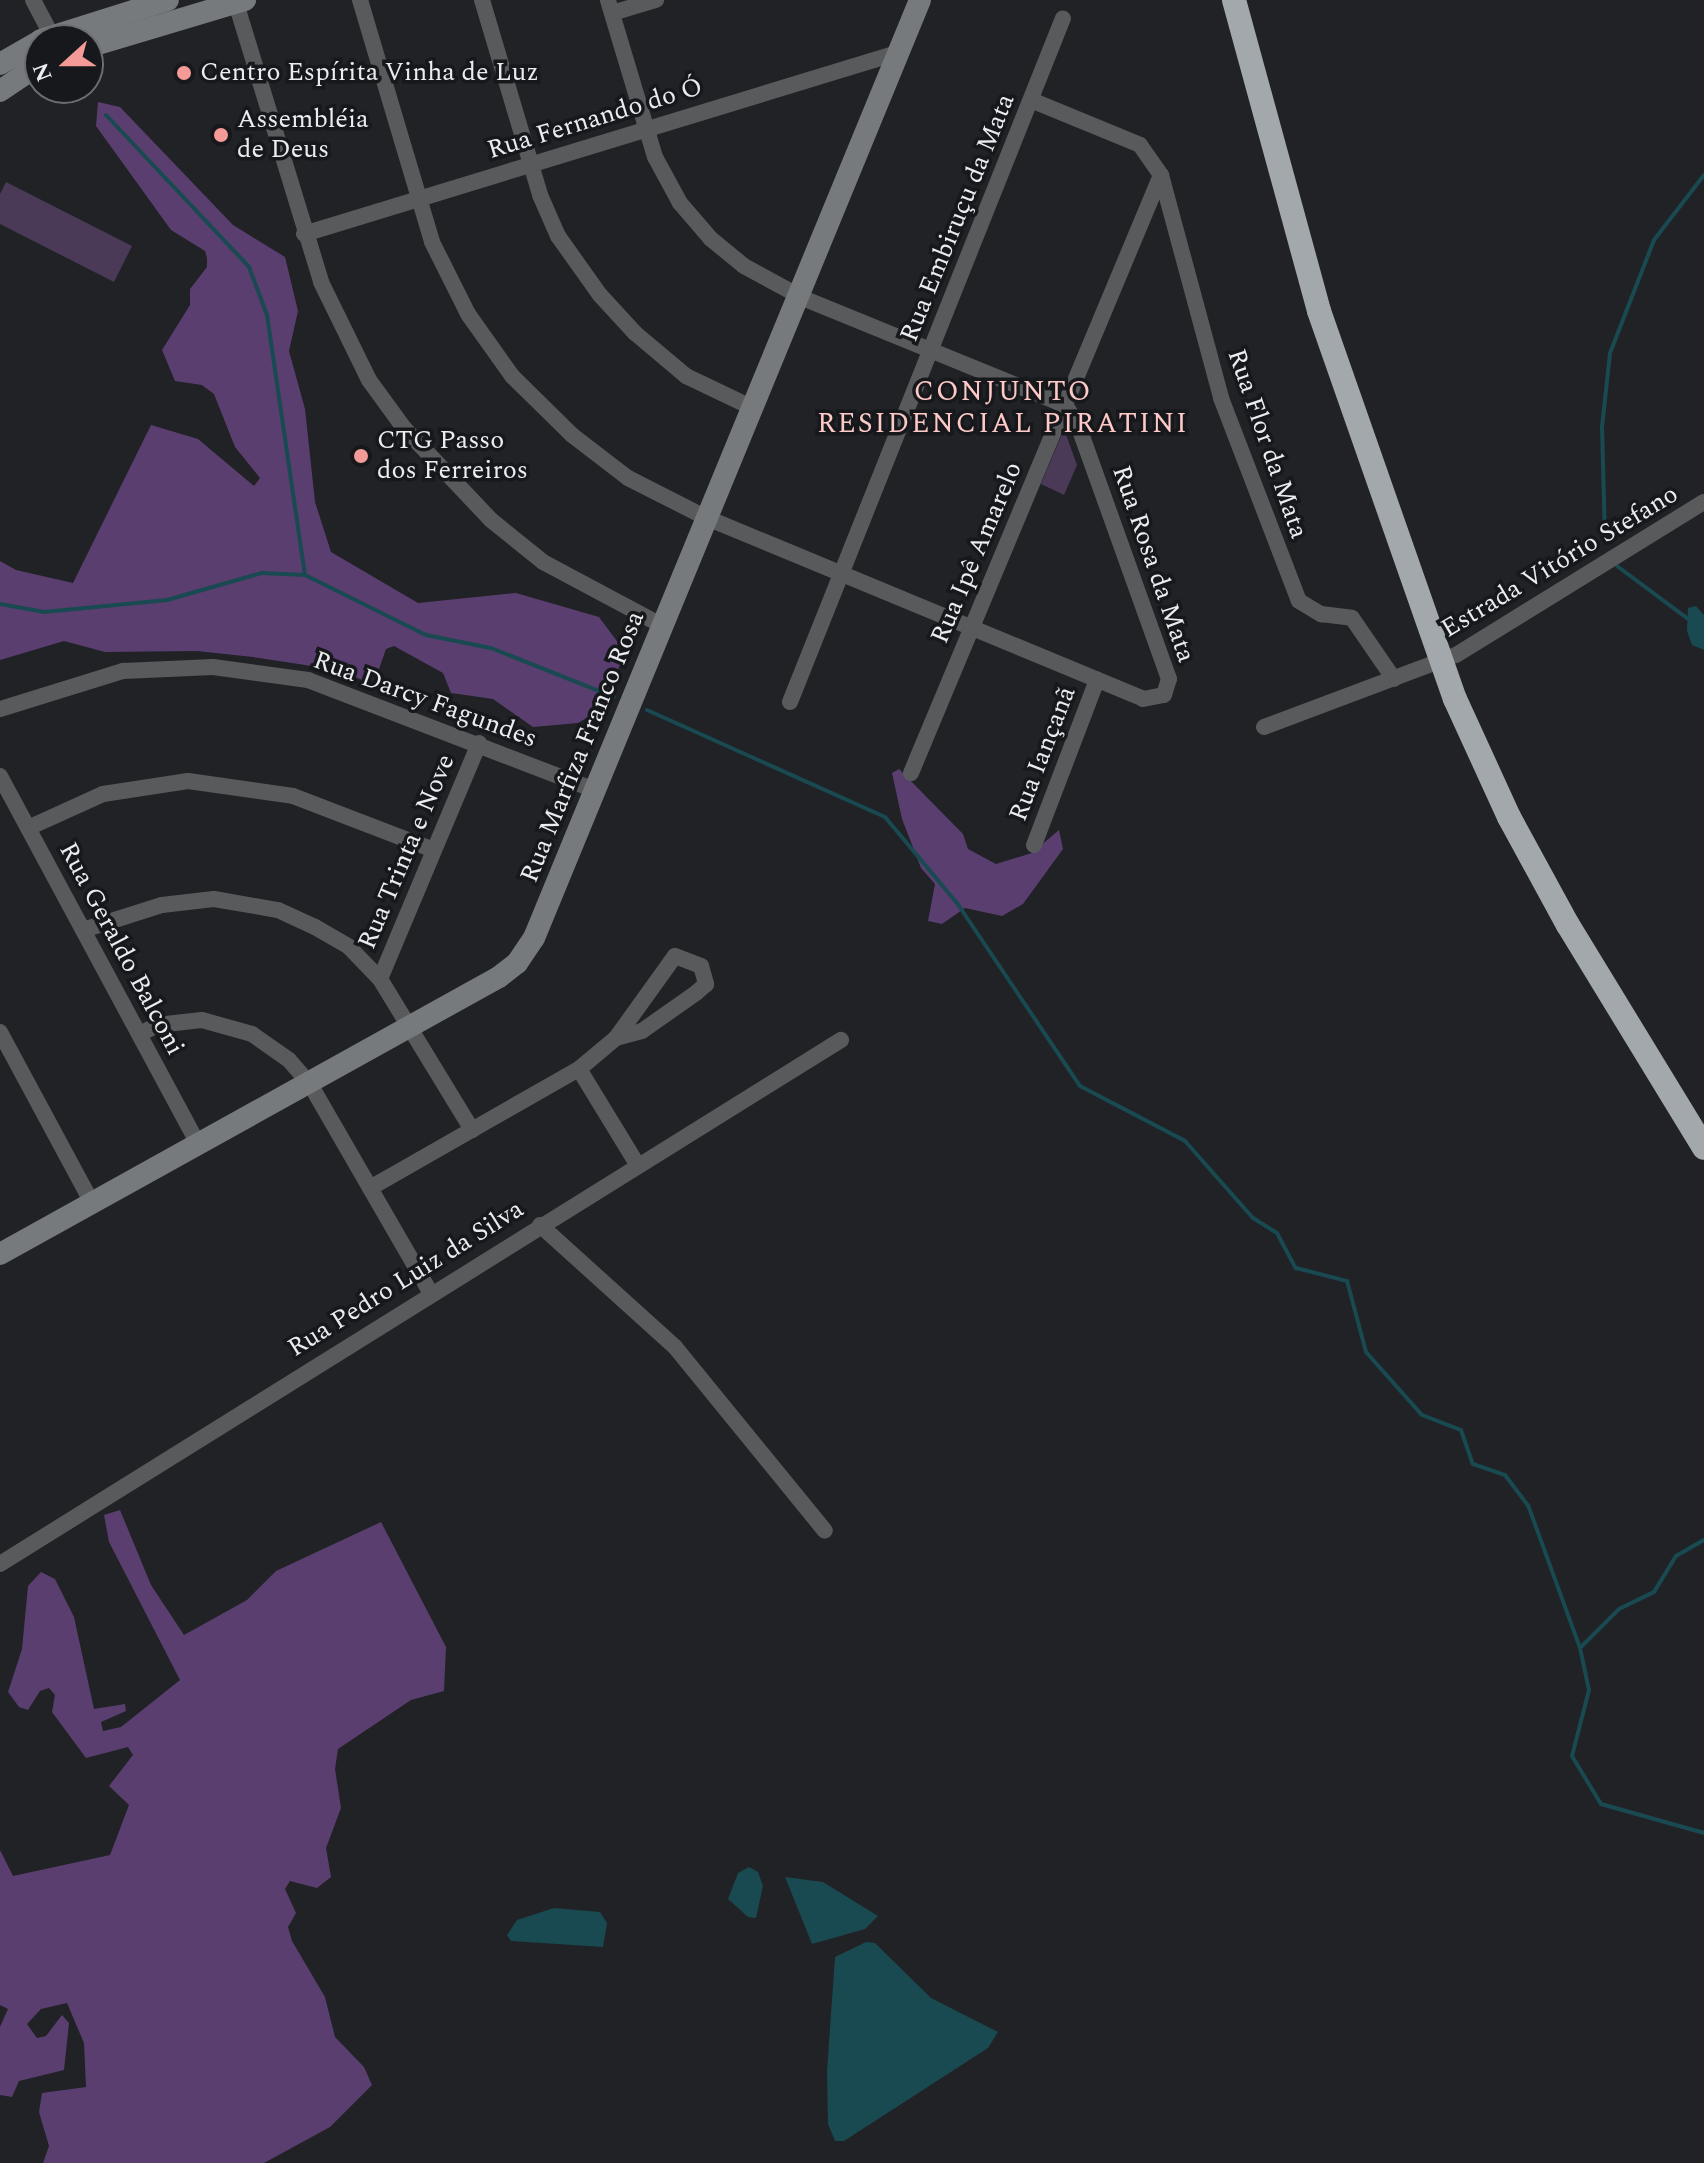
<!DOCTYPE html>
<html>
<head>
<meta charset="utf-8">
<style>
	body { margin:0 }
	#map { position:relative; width:1704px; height:2163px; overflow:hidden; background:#202225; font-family:Spectral,serif }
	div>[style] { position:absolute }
	.green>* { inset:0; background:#4a3a58 }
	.forest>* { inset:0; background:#5a3e70 }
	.water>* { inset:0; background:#194951 }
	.stream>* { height:4px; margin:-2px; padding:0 2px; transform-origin:2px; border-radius:2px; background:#194951 }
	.street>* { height:16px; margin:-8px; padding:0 8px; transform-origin:8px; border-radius:8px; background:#585a5b }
	.secondary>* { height:22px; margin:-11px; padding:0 11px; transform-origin:11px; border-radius:11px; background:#767a7c }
	.highway>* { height:24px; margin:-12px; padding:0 12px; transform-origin:12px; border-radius:12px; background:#a3a8ac }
	.dots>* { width:22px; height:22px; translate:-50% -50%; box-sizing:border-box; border:4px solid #16181c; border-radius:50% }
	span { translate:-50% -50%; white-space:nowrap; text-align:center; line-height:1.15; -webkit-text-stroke:7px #16181c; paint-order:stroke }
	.poi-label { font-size:26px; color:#ebecef }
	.left { translate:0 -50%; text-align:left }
	.street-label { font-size:26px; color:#ebecef }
	.neighbourhood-label { font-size:28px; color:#fecac7; letter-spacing:2px }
	.north { position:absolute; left:24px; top:24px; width:80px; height:80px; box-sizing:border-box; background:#16181c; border:2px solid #6b6d70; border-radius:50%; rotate:249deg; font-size:22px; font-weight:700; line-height:32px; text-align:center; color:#ebecef }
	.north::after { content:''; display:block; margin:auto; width:28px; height:36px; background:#f59b97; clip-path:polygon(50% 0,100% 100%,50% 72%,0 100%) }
</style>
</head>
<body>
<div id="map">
	<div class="green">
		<div style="clip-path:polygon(6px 182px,132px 246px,114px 282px,0 224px,0 194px)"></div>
		<div style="clip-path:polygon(1064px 429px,1077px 465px,1064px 495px,1041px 484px)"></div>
	</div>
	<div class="forest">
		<div style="clip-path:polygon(98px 102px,120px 107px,233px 225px,285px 257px,298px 311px,289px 351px,305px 409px,315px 502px,331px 552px,418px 603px,516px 593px,599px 617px,625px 652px,603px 708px,578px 723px,533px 727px,493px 699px,451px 693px,443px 673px,394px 646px,386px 649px,378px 672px,362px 680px,338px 670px,253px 657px,197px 651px,105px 652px,64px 641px,0 660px,0 561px,16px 570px,73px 583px,151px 425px,198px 439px,254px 486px,260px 478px,235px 447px,214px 394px,202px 385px,175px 381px,162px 350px,190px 305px,190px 289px,207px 267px,207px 258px,205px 251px,171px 230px,96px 126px)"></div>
		<div style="clip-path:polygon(899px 769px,963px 834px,968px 849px,996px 864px,1032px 853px,1059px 830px,1063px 849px,1023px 904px,1002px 916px,965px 908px,942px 924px,928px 921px,935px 884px,921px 868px,902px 819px,892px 773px)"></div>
		<div style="clip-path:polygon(120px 1510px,151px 1585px,184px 1635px,247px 1600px,276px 1571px,381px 1522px,446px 1647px,444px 1691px,411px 1700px,338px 1749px,335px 1769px,341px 1808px,326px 1848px,331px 1877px,317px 1888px,290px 1881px,285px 1889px,296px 1913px,288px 1927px,292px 1941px,325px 1997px,335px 2037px,364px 2067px,372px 2085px,330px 2127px,264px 2163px,43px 2163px,49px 2146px,39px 2112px,42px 2093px,86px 2087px,84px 2043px,67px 2003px,41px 2009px,27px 2024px,37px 2038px,46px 2036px,62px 2015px,69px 2023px,64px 2070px,19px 2081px,12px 2097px,0 2095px,0 2027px,8px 2009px,0 2005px,0 1850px,13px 1876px,110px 1855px,129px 1805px,109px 1786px,133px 1755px,128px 1747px,86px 1758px,52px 1712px,55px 1695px,49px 1688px,40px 1691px,28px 1710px,19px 1707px,8px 1692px,22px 1649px,28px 1586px,41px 1572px,55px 1579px,74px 1617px,94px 1709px,125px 1704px,126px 1711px,101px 1722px,103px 1731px,121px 1727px,180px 1680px,109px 1542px,104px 1515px)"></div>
	</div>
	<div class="water">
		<div style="clip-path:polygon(1696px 606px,1704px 615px,1704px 650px,1692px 645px,1687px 631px,1688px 608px)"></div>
		<div style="clip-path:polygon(749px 1867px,758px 1872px,763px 1886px,756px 1918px,748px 1917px,728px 1899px,738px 1873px)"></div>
		<div style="clip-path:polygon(785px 1877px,823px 1882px,878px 1916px,865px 1929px,812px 1944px)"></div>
		<div style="clip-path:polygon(554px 1908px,600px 1912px,607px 1923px,603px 1947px,511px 1941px,507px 1935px,517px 1920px)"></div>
		<div style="clip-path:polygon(866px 1942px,875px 1943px,931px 1998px,998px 2032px,988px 2048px,844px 2141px,835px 2141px,828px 2124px,827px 2071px,835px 1957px)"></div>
	</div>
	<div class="stream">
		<div style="left:106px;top:115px;width:209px;rotate:46.7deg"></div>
		<div style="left:249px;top:267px;width:51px;rotate:69.4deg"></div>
		<div style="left:267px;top:315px;width:263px;rotate:81.7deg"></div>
		<div style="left:1605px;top:540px;width:113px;rotate:-91.5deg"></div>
		<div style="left:1602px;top:427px;width:74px;rotate:-83.8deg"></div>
		<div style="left:1610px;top:353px;width:121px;rotate:-68.7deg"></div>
		<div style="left:1654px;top:240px;width:82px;rotate:-52.4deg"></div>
		<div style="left:1617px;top:566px;width:94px;rotate:36.7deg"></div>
		<div style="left:0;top:604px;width:45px;rotate:10.3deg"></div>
		<div style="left:44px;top:612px;width:124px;rotate:-5.6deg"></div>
		<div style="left:167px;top:600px;width:99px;rotate:-15.9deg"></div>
		<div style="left:262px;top:573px;width:43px;rotate:2.7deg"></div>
		<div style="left:305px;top:575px;width:135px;rotate:26.4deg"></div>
		<div style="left:426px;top:635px;width:66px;rotate:11.3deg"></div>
		<div style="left:491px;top:648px;width:132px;rotate:21.7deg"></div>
		<div style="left:647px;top:710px;width:261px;rotate:24.2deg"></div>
		<div style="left:885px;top:817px;width:112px;rotate:50.1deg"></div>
		<div style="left:957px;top:903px;width:220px;rotate:56.1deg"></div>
		<div style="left:1080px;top:1086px;width:119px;rotate:27.6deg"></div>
		<div style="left:1185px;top:1141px;width:103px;rotate:48.6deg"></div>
		<div style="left:1253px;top:1218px;width:28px;rotate:32deg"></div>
		<div style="left:1277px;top:1233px;width:40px;rotate:62deg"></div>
		<div style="left:1296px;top:1268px;width:53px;rotate:14.3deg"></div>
		<div style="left:1347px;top:1281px;width:73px;rotate:75deg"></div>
		<div style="left:1366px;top:1352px;width:84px;rotate:48.4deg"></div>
		<div style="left:1422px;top:1415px;width:42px;rotate:21deg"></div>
		<div style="left:1461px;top:1430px;width:36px;rotate:71deg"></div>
		<div style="left:1473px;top:1464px;width:34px;rotate:19deg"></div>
		<div style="left:1505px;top:1475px;width:38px;rotate:53deg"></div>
		<div style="left:1528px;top:1505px;width:152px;rotate:70deg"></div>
		<div style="left:1580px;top:1648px;width:43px;rotate:77.9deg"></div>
		<div style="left:1589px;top:1690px;width:68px;rotate:104.4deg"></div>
		<div style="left:1572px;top:1756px;width:56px;rotate:58.9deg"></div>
		<div style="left:1601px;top:1804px;width:107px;rotate:15.7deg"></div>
		<div style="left:1580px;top:1648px;width:55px;rotate:-45deg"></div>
		<div style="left:1619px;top:1609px;width:39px;rotate:-26deg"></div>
		<div style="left:1654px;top:1592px;width:42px;rotate:-58.6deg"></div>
		<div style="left:1676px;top:1556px;width:32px;rotate:-30deg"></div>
	</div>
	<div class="street">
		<div style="left:33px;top:0;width:45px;rotate:62.3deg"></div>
		<div style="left:235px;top:0;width:295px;rotate:73deg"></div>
		<div style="left:321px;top:282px;width:109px;rotate:63.9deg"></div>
		<div style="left:369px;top:380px;width:59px;rotate:53.9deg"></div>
		<div style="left:404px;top:428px;width:127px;rotate:46.6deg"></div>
		<div style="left:491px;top:520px;width:67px;rotate:38.9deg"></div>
		<div style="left:543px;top:562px;width:136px;rotate:28.1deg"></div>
		<div style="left:360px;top:0;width:252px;rotate:73.4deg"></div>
		<div style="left:432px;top:242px;width:80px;rotate:63.4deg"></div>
		<div style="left:468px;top:314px;width:76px;rotate:54.6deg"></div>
		<div style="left:512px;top:376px;width:84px;rotate:44.5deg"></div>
		<div style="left:572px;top:435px;width:71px;rotate:37.5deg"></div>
		<div style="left:628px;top:478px;width:89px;rotate:26.9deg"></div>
		<div style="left:707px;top:518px;width:472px;rotate:22.5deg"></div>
		<div style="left:1143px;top:699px;width:21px;rotate:-11deg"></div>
		<div style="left:1164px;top:695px;width:17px;rotate:-73deg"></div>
		<div style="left:1169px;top:679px;width:268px;rotate:-109.7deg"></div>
		<div style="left:1079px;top:427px;width:26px;rotate:-122deg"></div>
		<div style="left:1065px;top:405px;width:285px;rotate:-157.8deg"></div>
		<div style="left:801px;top:297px;width:65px;rotate:-151.5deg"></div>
		<div style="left:744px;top:266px;width:43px;rotate:-140.7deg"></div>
		<div style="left:711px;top:239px;width:48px;rotate:-130.7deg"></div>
		<div style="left:680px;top:203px;width:52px;rotate:-118.5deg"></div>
		<div style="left:655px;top:157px;width:164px;rotate:-106.7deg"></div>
		<div style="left:482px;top:0;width:203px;rotate:73.4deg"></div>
		<div style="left:540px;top:195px;width:45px;rotate:66.3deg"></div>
		<div style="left:558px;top:236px;width:72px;rotate:54.6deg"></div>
		<div style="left:600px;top:295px;width:52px;rotate:47.4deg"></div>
		<div style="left:635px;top:333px;width:67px;rotate:40.1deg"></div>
		<div style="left:686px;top:376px;width:76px;rotate:25.6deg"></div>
		<div style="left:612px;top:13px;width:46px;rotate:-16.5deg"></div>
		<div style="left:1031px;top:100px;width:118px;rotate:22.4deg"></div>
		<div style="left:1140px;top:145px;width:37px;rotate:55deg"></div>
		<div style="left:1161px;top:175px;width:231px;rotate:74.9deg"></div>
		<div style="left:1221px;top:398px;width:217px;rotate:69deg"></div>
		<div style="left:1299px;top:601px;width:26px;rotate:31deg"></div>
		<div style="left:1321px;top:614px;width:31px;rotate:7deg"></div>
		<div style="left:1352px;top:618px;width:74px;rotate:55.5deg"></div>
		<div style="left:304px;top:234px;width:623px;rotate:-16.98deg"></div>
		<div style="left:790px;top:702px;width:736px;rotate:-68.24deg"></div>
		<div style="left:0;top:709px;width:129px;rotate:-17.2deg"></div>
		<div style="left:123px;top:671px;width:90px;rotate:-2.5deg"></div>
		<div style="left:213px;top:667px;width:96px;rotate:7.8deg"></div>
		<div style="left:308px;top:680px;width:307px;rotate:21deg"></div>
		<div style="left:1264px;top:727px;width:205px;rotate:-20.6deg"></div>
		<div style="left:1456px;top:655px;width:291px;rotate:-31.7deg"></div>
		<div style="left:911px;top:773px;width:648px;rotate:-67.31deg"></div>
		<div style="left:0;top:776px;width:419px;rotate:61.7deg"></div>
		<div style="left:28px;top:828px;width:82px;rotate:-24.4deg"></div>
		<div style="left:103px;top:794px;width:86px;rotate:-8.7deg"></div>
		<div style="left:188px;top:781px;width:106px;rotate:8.1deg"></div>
		<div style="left:293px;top:796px;width:148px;rotate:21deg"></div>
		<div style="left:1034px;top:845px;width:177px;rotate:-69.1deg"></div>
		<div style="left:83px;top:930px;width:83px;rotate:-17.6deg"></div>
		<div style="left:162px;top:905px;width:52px;rotate:-6.6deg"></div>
		<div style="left:214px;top:899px;width:65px;rotate:9.8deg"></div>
		<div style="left:278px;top:910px;width:41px;rotate:24.7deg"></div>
		<div style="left:315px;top:927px;width:39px;rotate:30deg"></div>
		<div style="left:349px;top:947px;width:45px;rotate:45.9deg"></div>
		<div style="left:380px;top:979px;width:177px;rotate:58.6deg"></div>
		<div style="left:380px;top:979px;width:256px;rotate:-67.2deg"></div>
		<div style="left:0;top:1032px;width:194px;rotate:61.7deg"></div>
		<div style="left:140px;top:1034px;width:19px;rotate:-28deg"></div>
		<div style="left:157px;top:1025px;width:45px;rotate:-6.3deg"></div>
		<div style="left:202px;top:1020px;width:52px;rotate:15.6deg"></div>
		<div style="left:252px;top:1034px;width:45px;rotate:35.1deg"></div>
		<div style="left:289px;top:1060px;width:32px;rotate:49deg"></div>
		<div style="left:310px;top:1084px;width:242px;rotate:60deg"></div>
		<div style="left:579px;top:1069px;width:111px;rotate:58.6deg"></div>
		<div style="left:370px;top:1188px;width:241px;rotate:-29.7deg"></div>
		<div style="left:579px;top:1069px;width:48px;rotate:-40deg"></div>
		<div style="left:616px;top:1038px;width:101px;rotate:-54.3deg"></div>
		<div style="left:675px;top:956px;width:28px;rotate:21deg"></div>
		<div style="left:701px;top:966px;width:19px;rotate:74deg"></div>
		<div style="left:706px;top:984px;width:13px;rotate:138deg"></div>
		<div style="left:696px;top:993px;width:66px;rotate:144.9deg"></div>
		<div style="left:642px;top:1031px;width:27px;rotate:165deg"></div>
		<div style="left:540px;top:1225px;width:182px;rotate:42.1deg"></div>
		<div style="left:675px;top:1347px;width:237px;rotate:50.8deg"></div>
		<div style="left:0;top:1564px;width:991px;rotate:-31.93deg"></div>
	</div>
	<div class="secondary">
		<div style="left:41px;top:40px;width:133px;rotate:-17.5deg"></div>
		<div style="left:88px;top:47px;width:164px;rotate:-16.7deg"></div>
		<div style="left:0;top:64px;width:46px;rotate:-29.9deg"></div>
		<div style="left:0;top:91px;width:48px;rotate:-34deg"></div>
		<div style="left:0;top:1254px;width:571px;rotate:-29.04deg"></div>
		<div style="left:499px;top:977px;width:23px;rotate:-38deg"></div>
		<div style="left:517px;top:963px;width:30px;rotate:-56deg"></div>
		<div style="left:534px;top:938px;width:1014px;rotate:-67.63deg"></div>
	</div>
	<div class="highway">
		<div style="left:1234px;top:0;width:322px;rotate:74.7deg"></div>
		<div style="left:1319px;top:311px;width:411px;rotate:70.7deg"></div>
		<div style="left:1455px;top:699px;width:130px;rotate:65.4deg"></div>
		<div style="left:1509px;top:817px;width:123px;rotate:61.4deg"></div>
		<div style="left:1568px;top:925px;width:261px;rotate:58.6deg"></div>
	</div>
	<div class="dots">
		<div style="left:184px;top:73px;background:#f59b97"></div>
		<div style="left:221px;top:135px;background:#f59b97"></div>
		<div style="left:361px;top:456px;background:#f59b97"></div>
	</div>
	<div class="poi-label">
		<span class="left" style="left:200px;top:73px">Centro Espírita Vinha de Luz</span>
		<span class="left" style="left:237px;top:135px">Assembléia<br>de Deus</span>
		<span class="left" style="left:377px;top:456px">CTG Passo<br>dos Ferreiros</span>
	</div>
	<div class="street-label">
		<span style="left:595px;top:119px;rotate:-17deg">Rua Fernando do Ó</span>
		<span style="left:958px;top:218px;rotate:-68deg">Rua Embiruçu da Mata</span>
		<span style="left:1267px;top:444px;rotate:71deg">Rua Flor da Mata</span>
		<span style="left:977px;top:553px;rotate:-67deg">Rua Ipê Amarelo</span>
		<span style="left:1560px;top:562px;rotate:-31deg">Estrada Vitório Stefano</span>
		<span style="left:1153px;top:564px;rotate:71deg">Rua Rosa da Mata</span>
		<span style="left:425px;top:700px;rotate:20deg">Rua Darcy Fagundes</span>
		<span style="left:583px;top:747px;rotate:-68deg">Rua Marfiza Franco Rosa</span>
		<span style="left:1043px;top:754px;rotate:-69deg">Rua Iançanã</span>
		<span style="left:407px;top:852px;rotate:-67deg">Rua Trinta e Nove</span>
		<span style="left:121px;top:949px;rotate:62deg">Rua Geraldo Balconi</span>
		<span style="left:406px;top:1279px;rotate:-32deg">Rua Pedro Luiz da Silva</span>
	</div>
	<div class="neighbourhood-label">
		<span style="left:1003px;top:408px">CONJUNTO<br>RESIDENCIAL PIRATINI</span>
	</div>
	<div class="north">N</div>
</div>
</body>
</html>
